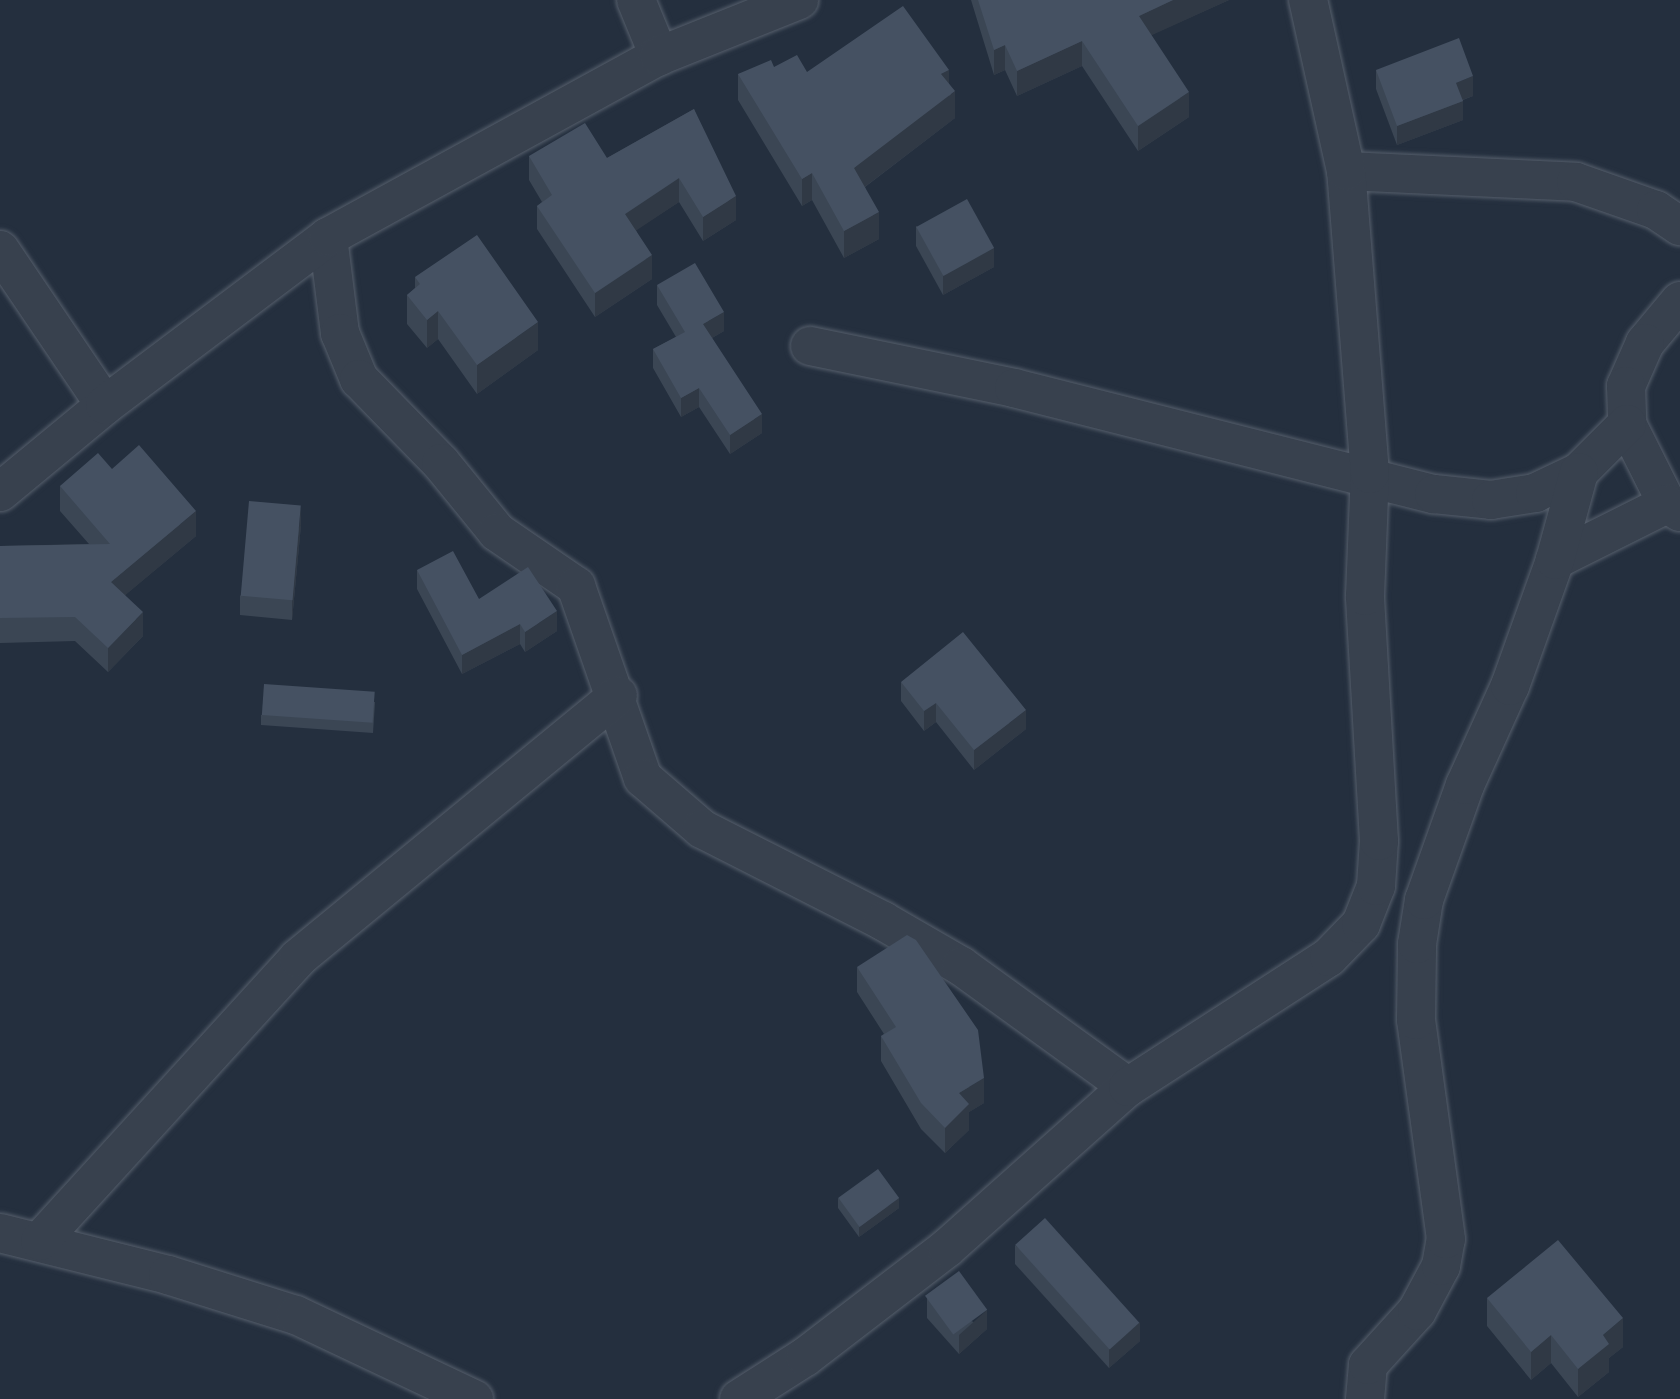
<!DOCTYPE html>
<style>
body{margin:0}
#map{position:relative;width:1680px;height:1399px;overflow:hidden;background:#242f3e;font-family:"Public Sans",sans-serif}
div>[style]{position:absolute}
.roads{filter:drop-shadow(0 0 2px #565f6c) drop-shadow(0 0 2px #565f6c)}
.street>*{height:38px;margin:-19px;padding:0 19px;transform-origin:19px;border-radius:19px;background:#38414e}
.wall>*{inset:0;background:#3b4654}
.shaded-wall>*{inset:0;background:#303945}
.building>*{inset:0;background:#455162;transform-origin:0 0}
span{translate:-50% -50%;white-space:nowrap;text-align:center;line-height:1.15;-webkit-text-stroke:7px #1d2633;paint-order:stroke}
</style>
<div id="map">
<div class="roads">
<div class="street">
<div style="left:636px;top:0;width:61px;rotate:67.7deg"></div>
<div style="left:1346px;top:171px;width:230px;rotate:2.7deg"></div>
<div style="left:1576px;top:182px;width:85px;rotate:19.3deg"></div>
<div style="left:1656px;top:210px;width:29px;rotate:34deg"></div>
<div style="left:328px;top:237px;width:97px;rotate:82.9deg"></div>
<div style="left:340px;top:333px;width:50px;rotate:67.6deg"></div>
<div style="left:359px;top:379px;width:117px;rotate:45.7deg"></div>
<div style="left:441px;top:463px;width:89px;rotate:50.9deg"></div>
<div style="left:497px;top:532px;width:96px;rotate:34.4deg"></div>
<div style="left:576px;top:586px;width:203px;rotate:70.8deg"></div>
<div style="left:643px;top:778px;width:78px;rotate:40.8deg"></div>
<div style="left:702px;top:829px;width:203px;rotate:26.9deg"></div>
<div style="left:883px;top:921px;width:90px;rotate:30deg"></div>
<div style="left:961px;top:966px;width:206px;rotate:35.9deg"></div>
<div style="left:0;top:250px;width:187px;rotate:55.9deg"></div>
<div style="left:1680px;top:301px;width:55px;rotate:129.8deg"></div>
<div style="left:1645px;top:343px;width:47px;rotate:113.8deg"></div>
<div style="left:1626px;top:386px;width:38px;rotate:88deg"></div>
<div style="left:1627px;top:424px;width:89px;rotate:63.4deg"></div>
<div style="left:1667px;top:504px;width:15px;rotate:32deg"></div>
<div style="left:810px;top:346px;width:208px;rotate:11.6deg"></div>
<div style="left:1014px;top:388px;width:433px;rotate:14.2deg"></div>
<div style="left:1434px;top:494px;width:57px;rotate:6deg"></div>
<div style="left:1491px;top:500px;width:45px;rotate:-9deg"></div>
<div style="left:1535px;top:493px;width:49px;rotate:-25.5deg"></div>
<div style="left:1579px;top:472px;width:68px;rotate:-45deg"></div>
<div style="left:0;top:492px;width:136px;rotate:-39.6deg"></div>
<div style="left:105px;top:405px;width:279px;rotate:-37deg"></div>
<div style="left:328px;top:237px;width:377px;rotate:-28.7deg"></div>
<div style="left:659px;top:56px;width:151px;rotate:-21.8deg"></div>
<div style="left:1555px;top:560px;width:125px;rotate:-26.6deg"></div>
<div style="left:0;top:1233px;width:173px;rotate:14deg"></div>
<div style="left:168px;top:1275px;width:134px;rotate:17.4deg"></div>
<div style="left:296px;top:1315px;width:197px;rotate:25.3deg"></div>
<div style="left:40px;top:1241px;width:383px;rotate:-47.6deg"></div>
<div style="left:298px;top:958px;width:414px;rotate:-39.4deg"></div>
<div style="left:739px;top:1399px;width:78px;rotate:-32.5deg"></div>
<div style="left:805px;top:1357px;width:179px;rotate:-37.5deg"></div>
<div style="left:947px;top:1248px;width:242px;rotate:-41.7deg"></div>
<div style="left:1128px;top:1087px;width:239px;rotate:-32.9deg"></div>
<div style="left:1329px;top:957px;width:46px;rotate:-45.9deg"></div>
<div style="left:1361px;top:924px;width:41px;rotate:-68.5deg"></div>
<div style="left:1376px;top:886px;width:45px;rotate:-86.2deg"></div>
<div style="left:1379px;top:841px;width:245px;rotate:-93.3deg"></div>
<div style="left:1365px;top:596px;width:122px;rotate:-87.7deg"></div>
<div style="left:1370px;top:474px;width:304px;rotate:-94.5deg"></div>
<div style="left:1346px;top:171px;width:175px;rotate:-102.5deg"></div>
<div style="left:1365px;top:1399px;width:34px;rotate:-85deg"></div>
<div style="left:1368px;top:1365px;width:73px;rotate:-47.8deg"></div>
<div style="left:1417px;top:1311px;width:51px;rotate:-61.9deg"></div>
<div style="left:1441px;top:1266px;width:27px;rotate:-80deg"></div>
<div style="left:1446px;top:1239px;width:221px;rotate:-97.8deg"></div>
<div style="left:1416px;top:1020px;width:76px;rotate:-89.2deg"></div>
<div style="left:1417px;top:944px;width:45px;rotate:-81deg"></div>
<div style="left:1424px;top:900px;width:122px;rotate:-70.4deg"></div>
<div style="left:1465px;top:785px;width:109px;rotate:-65.6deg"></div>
<div style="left:1510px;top:686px;width:134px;rotate:-70.3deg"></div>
<div style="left:1555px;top:560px;width:91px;rotate:-74.7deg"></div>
</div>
</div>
<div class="wall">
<div style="clip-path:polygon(971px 0,1229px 0,1151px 35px,1189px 117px,1138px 151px,1082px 66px,1017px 96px,1005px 70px,994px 75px)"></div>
<div style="clip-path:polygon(774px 67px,807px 72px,949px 83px,955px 118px,865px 187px,879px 239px,844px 258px,812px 200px,802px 206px,738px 100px,738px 74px)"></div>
<div style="clip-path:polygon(1376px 70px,1473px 96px,1463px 100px,1463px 120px,1397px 145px,1376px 89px)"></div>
<div style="clip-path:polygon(694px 109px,736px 220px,703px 241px,679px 202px,636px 230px,652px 279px,595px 317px,537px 229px,537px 206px,542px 202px,529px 180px,529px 156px,607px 158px)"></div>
<div style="clip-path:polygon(916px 226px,994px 267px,943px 295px,916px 246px)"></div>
<div style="clip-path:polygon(415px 277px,538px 350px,477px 394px,438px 339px,427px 348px,407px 324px,407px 295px,415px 288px)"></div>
<div style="clip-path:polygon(657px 285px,724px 331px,712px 338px,762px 433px,730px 454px,699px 407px,681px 417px,653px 368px,653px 349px,676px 337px,657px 305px)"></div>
<div style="clip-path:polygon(112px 469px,196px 536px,125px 595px,143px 636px,108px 672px,75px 641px,0 643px,0 546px,89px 544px,60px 511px,60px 486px)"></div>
<div style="clip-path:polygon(301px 525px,292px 620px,240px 615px,240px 596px)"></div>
<div style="clip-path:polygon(417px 570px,479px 599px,557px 631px,525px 652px,520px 644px,462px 674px,417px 589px)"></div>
<div style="clip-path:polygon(901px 682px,1026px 729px,974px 770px,936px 722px,924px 731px,901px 701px)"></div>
<div style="clip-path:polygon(375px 702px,373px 733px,261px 725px,261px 715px)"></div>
<div style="clip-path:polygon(857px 967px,984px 1103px,969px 1112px,969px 1130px,945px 1153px,921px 1129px,881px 1061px,881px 1036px,884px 1034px,857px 992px)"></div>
<div style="clip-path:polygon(838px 1198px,899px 1208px,859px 1237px,838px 1208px)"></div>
<div style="clip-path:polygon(1015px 1245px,1140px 1341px,1109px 1368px,1015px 1264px)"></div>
<div style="clip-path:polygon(927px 1298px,987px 1329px,959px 1354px,927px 1318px)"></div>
<div style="clip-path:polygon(1487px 1298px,1623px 1347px,1609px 1358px,1609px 1372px,1578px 1397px,1551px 1363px,1531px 1380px,1487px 1326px)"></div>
</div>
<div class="shaded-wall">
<div style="clip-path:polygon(1173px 0,1229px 0,1139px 41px,1139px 16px)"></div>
<div style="clip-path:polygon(1082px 41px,1082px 66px,1017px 96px,1017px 71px)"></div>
<div style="clip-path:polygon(1005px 45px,1005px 70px,994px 75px,994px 50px)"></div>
<div style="clip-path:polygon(949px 70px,949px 96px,955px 91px,955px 118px,854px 195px,854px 168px,941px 74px)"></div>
<div style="clip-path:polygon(1473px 76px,1473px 96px,1456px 102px,1456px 83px)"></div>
<div style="clip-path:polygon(1189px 92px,1189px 117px,1138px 151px,1138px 126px)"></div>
<div style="clip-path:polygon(1463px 101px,1463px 120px,1397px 145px,1397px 126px)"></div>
<div style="clip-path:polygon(812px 173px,812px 200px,802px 206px,802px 179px)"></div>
<div style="clip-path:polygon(679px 178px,679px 202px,625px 238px,625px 214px)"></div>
<div style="clip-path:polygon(736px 196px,736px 220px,703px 241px,703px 217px)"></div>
<div style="clip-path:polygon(879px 212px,879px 239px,844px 258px,844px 231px)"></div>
<div style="clip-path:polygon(994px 248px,994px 267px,943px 295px,943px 275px)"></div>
<div style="clip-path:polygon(652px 255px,652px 279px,595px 317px,595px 293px)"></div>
<div style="clip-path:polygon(438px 311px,438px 339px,427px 348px,427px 320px)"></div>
<div style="clip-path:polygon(724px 312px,724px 331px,703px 343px,703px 324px)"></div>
<div style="clip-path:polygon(538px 322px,538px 350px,477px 394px,477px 365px)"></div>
<div style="clip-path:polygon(699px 388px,699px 407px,681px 417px,681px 398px)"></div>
<div style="clip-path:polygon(762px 414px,762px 433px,730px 454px,730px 435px)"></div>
<div style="clip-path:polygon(301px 506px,301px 525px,292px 620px,292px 601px)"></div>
<div style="clip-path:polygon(196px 511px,196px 536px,111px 607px,111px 582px)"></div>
<div style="clip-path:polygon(557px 611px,557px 631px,525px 652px,525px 632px)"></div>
<div style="clip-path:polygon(143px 612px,143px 636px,108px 672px,108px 648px)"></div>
<div style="clip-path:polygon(520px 624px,520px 644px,462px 674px,462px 655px)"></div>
<div style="clip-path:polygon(936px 703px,936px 722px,924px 731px,924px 711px)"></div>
<div style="clip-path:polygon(1026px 710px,1026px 729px,974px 770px,974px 750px)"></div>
<div style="clip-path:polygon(984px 1078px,984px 1103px,969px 1112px,969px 1130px,945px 1153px,945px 1128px,959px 1093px)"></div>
<div style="clip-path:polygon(899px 1198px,899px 1208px,859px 1237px,859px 1227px)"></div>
<div style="clip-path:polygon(987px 1310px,987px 1329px,959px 1354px,959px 1335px)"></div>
<div style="clip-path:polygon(1623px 1318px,1623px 1347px,1609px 1358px,1609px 1372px,1578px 1397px,1578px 1369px,1603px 1335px)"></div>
<div style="clip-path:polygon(1140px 1322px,1140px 1341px,1109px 1368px,1109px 1349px)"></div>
<div style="clip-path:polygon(1551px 1335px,1551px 1363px,1531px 1380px,1531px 1352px)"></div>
</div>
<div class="building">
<div style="clip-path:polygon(978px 0,1173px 0,1139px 16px,1189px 92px,1138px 126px,1082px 41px,1017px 71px,1005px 45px,994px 50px)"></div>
<div style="clip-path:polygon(903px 6px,949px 70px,941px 74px,955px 91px,854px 168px,879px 212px,844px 231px,812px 173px,802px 179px,738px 74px,771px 60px,774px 67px,797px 55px,807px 72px)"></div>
<div style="clip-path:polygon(1459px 38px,1473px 76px,1456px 83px,1463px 101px,1397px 126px,1376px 70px)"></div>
<div style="clip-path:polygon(694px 109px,736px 196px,703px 217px,679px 178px,625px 214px,652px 255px,595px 293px,537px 206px,552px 195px,529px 156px,585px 123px,607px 158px)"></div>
<div style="left:967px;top:199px;width:56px;height:58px;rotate:61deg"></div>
<div style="clip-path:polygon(477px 235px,538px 322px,477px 365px,438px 311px,427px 320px,407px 295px,420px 284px,415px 277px)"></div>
<div style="clip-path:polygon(695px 263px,724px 312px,703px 324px,762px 414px,730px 435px,699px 388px,681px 398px,653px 349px,685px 332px,657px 285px)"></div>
<div style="clip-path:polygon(139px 445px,196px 511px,111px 582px,143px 612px,108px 648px,75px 617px,0 618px,0 546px,110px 544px,60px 486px,98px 453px,112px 469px)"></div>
<div style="left:249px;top:501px;width:52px;height:95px;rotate:5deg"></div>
<div style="clip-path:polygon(453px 551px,479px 599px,528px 567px,557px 611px,525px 632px,520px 624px,462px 655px,417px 570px)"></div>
<div style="clip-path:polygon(963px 632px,1026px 710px,974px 750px,936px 703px,924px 711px,901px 682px)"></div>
<div style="left:264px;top:684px;width:111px;height:31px;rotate:4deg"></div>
<div style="clip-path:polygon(907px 935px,916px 940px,978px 1030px,984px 1078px,959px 1093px,969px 1104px,945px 1128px,921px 1103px,881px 1036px,896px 1027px,857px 967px)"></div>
<div style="left:878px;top:1169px;width:36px;height:49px;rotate:54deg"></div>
<div style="left:1045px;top:1218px;width:141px;height:40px;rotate:48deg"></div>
<div style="clip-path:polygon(1558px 1240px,1623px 1318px,1603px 1335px,1609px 1344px,1578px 1369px,1551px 1335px,1531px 1352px,1487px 1298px)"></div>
<div style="left:959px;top:1271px;width:48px;height:42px;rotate:54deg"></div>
</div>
</div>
